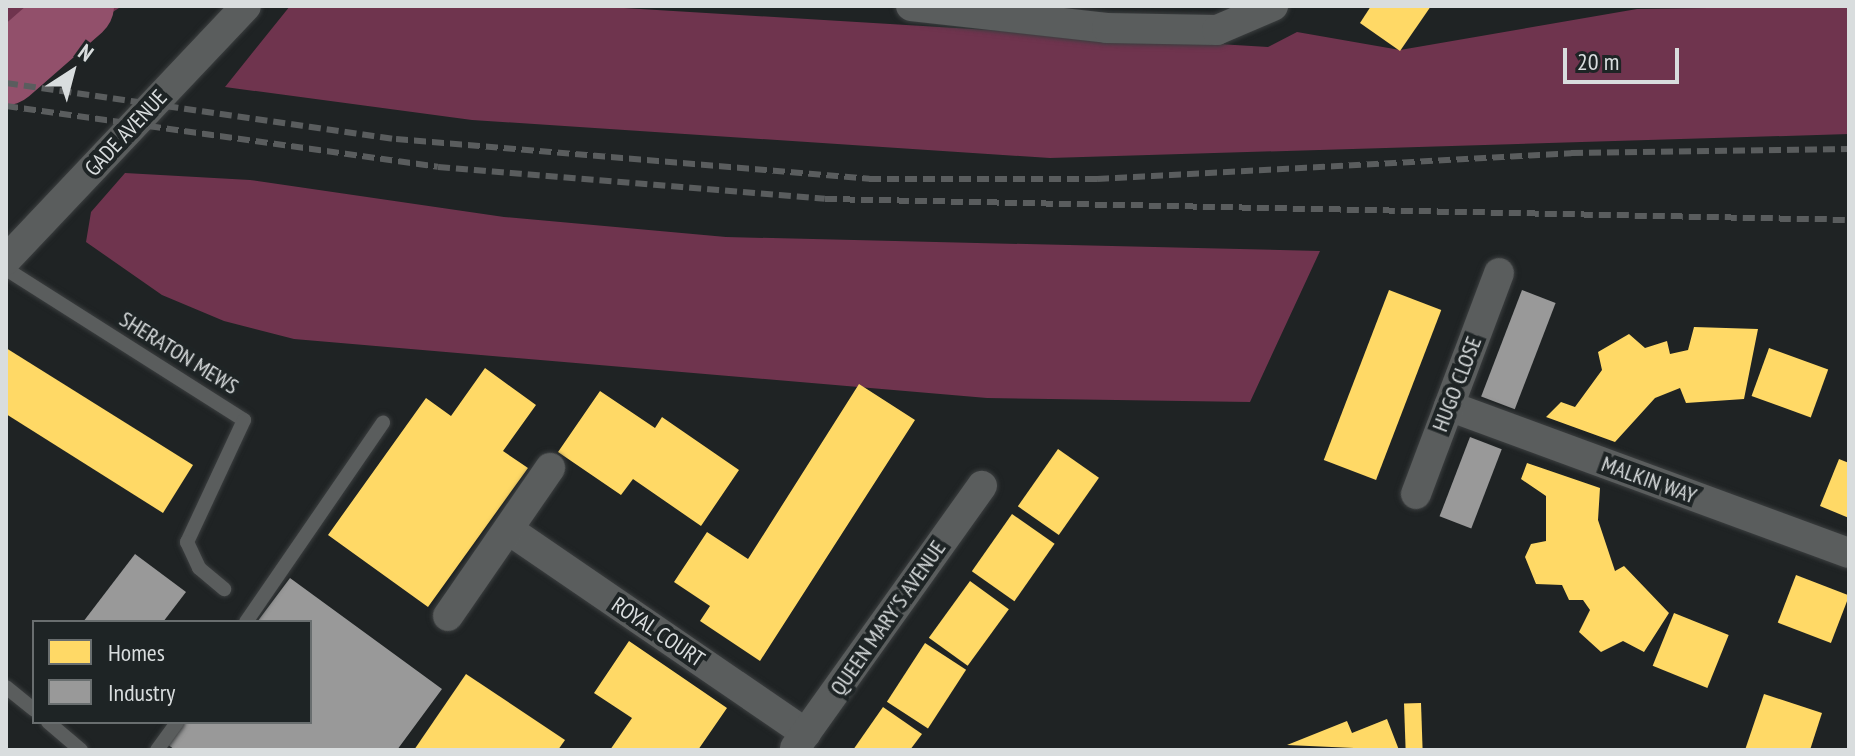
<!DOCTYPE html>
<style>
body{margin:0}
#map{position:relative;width:1855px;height:756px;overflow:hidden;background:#1f2324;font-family:"PT Sans Narrow",sans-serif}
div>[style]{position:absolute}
.forest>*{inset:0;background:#6f344e}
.homes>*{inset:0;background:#ffd966;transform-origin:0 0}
.industry>*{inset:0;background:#999;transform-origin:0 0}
.river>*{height:70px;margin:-35px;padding:0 35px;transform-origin:35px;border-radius:35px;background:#92506b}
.roads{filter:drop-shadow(0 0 2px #3b3e3f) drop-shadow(0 0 2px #3b3e3f)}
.lane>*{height:14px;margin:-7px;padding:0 7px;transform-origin:7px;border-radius:7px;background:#5a5d5d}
.street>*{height:30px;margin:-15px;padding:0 15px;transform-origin:15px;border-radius:15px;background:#5a5d5d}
.rail>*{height:6px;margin-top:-3px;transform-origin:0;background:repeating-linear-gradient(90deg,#5a5d5e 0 12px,transparent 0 18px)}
span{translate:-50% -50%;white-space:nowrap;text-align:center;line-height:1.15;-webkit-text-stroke:8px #1e2425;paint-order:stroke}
.street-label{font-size:22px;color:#d9ddde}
.frame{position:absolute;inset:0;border:8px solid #d9ddde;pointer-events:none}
.legend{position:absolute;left:32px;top:620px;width:280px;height:104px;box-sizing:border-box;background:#1e2425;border:2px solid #696e6f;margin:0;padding:10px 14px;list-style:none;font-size:24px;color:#d9ddde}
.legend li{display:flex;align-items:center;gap:16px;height:40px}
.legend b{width:40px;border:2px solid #696e6f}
.north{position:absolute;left:32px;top:32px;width:80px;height:80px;-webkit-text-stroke:6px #1e2425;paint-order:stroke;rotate:36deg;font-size:22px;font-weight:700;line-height:32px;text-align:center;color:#d9ddde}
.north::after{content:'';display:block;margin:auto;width:28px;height:36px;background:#d9ddde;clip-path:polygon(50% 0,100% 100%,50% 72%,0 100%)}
.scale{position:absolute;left:1563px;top:48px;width:116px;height:36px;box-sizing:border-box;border:4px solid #d9ddde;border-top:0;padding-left:10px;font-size:24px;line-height:28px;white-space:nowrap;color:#d9ddde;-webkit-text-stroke:6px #1e2425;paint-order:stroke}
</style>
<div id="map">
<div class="forest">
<div style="clip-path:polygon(6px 6px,122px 6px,93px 25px,56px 17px,6px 62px)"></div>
<div style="clip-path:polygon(290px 6px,591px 6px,1268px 47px,1297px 32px,1400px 50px,1637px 9px,1849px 6px,1849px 134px,1050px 158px,472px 120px,225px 87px)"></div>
<div style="clip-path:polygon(125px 173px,250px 180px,504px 217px,726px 237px,1320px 251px,1250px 402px,987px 398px,294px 339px,224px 321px,162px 295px,86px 242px,91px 212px)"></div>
</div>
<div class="homes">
<div style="clip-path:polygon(1371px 6px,1431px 6px,1400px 51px,1360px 23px)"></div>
<div style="left:1389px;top:290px;width:56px;height:182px;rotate:21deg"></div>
<div style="clip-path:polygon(1694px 327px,1758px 329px,1744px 399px,1686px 403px,1680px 388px,1655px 398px,1615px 442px,1546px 417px,1561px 402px,1575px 407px,1602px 370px,1598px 352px,1629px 334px,1645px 348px,1667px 341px,1670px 354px,1688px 350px)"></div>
<div style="clip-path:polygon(6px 348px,193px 465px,163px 513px,6px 414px)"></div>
<div style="left:1769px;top:348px;width:63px;height:51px;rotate:20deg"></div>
<div style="clip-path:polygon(485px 368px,536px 405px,503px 451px,528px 468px,428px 607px,328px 535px,426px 398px,451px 416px)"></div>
<div style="clip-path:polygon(859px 384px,915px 420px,760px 661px,700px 621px,710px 606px,674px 582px,707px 532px,748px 559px)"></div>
<div style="clip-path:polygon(600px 391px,655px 428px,662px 417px,739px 470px,701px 526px,633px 479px,621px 495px,558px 452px)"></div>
<div style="left:1058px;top:449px;width:50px;height:70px;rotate:35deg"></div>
<div style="clip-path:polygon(1839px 459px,1849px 463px,1849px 518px,1820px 506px)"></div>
<div style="clip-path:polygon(1527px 463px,1600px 488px,1598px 520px,1615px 571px,1624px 566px,1669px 613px,1644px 652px,1623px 641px,1601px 652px,1579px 632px,1590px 610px,1583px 600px,1569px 600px,1562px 585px,1536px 584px,1525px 557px,1531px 544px,1546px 541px,1546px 496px,1521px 479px)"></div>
<div style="left:1012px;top:514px;width:52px;height:70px;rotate:35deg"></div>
<div style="left:1796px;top:575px;width:57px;height:51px;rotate:21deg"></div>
<div style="left:970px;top:581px;width:48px;height:70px;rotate:36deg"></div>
<div style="left:1674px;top:613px;width:59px;height:57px;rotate:22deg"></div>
<div style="clip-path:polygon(629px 641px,727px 708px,698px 750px,610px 750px,632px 718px,594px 693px)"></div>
<div style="left:925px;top:643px;width:49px;height:70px;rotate:33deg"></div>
<div style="clip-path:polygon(466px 674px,565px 740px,558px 750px,414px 750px)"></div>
<div style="clip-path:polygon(1764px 694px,1822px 713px,1810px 750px,1745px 750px)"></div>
<div style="left:1421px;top:703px;width:47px;height:17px;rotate:88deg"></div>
<div style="clip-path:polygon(883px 707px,922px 734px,910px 750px,853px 750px)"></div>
<div style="clip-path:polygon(1387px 719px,1399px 750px,1287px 745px,1347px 721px,1352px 733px)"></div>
</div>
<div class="industry">
<div style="left:1522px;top:290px;width:36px;height:114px;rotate:21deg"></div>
<div style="left:1470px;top:437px;width:34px;height:85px;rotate:21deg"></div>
<div style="clip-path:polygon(135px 554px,186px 592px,163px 622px,83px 622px)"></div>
<div style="clip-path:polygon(290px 578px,442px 689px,397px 750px,175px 750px,167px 744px,183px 722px,310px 722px,310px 622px,257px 622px)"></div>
</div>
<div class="river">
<div style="left:6px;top:70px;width:97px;rotate:-41.2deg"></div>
</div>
<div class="roads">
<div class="lane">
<div style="left:6px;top:269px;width:282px;rotate:32.4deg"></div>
<div style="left:244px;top:420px;width:135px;rotate:115deg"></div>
<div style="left:187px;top:542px;width:29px;rotate:65deg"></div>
<div style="left:199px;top:568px;width:33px;rotate:40deg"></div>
<div style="left:246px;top:622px;width:242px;rotate:-55.5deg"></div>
<div style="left:6px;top:687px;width:36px;rotate:39deg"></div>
<div style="left:48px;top:722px;width:43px;rotate:40.3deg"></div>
<div style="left:157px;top:750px;width:34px;rotate:-54deg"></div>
</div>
<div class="street">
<div style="left:911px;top:6px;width:197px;rotate:6.4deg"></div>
<div style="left:1107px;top:28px;width:110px;rotate:1deg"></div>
<div style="left:1217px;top:30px;width:61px;rotate:-23.2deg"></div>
<div style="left:6px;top:260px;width:349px;rotate:-46.6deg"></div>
<div style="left:1449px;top:406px;width:426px;rotate:20.2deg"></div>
<div style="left:1416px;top:494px;width:236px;rotate:-69.4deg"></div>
<div style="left:509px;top:530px;width:360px;rotate:34.4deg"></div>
<div style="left:448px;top:616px;width:180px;rotate:-55.4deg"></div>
<div style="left:795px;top:748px;width:322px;rotate:-54.5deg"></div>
</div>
</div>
<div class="rail">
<div style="left:6px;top:83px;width:394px;rotate:8.2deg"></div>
<div style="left:396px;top:139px;width:475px;rotate:4.8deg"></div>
<div style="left:869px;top:179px;width:228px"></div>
<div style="left:1097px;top:179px;width:475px;rotate:-3.1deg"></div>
<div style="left:1571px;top:153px;width:278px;rotate:-0.8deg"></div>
<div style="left:6px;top:106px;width:436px;rotate:8deg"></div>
<div style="left:438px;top:167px;width:388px;rotate:4.7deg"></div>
<div style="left:825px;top:199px;width:1024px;rotate:1.17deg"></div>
</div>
<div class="street-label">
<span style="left:126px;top:133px;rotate:-47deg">GADE AVENUE</span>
<span style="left:179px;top:353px;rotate:32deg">SHERATON MEWS</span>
<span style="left:1457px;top:384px;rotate:-69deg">HUGO CLOSE</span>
<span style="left:1649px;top:480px;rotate:20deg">MALKIN WAY</span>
<span style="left:888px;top:618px;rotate:-55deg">QUEEN MARY'S AVENUE</span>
<span style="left:658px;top:632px;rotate:34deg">ROYAL COURT</span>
</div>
<div class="frame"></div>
<ul class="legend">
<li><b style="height:22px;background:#ffd966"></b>Homes</li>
<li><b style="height:22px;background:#999"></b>Industry</li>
</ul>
<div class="north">N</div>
<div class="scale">20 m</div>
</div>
